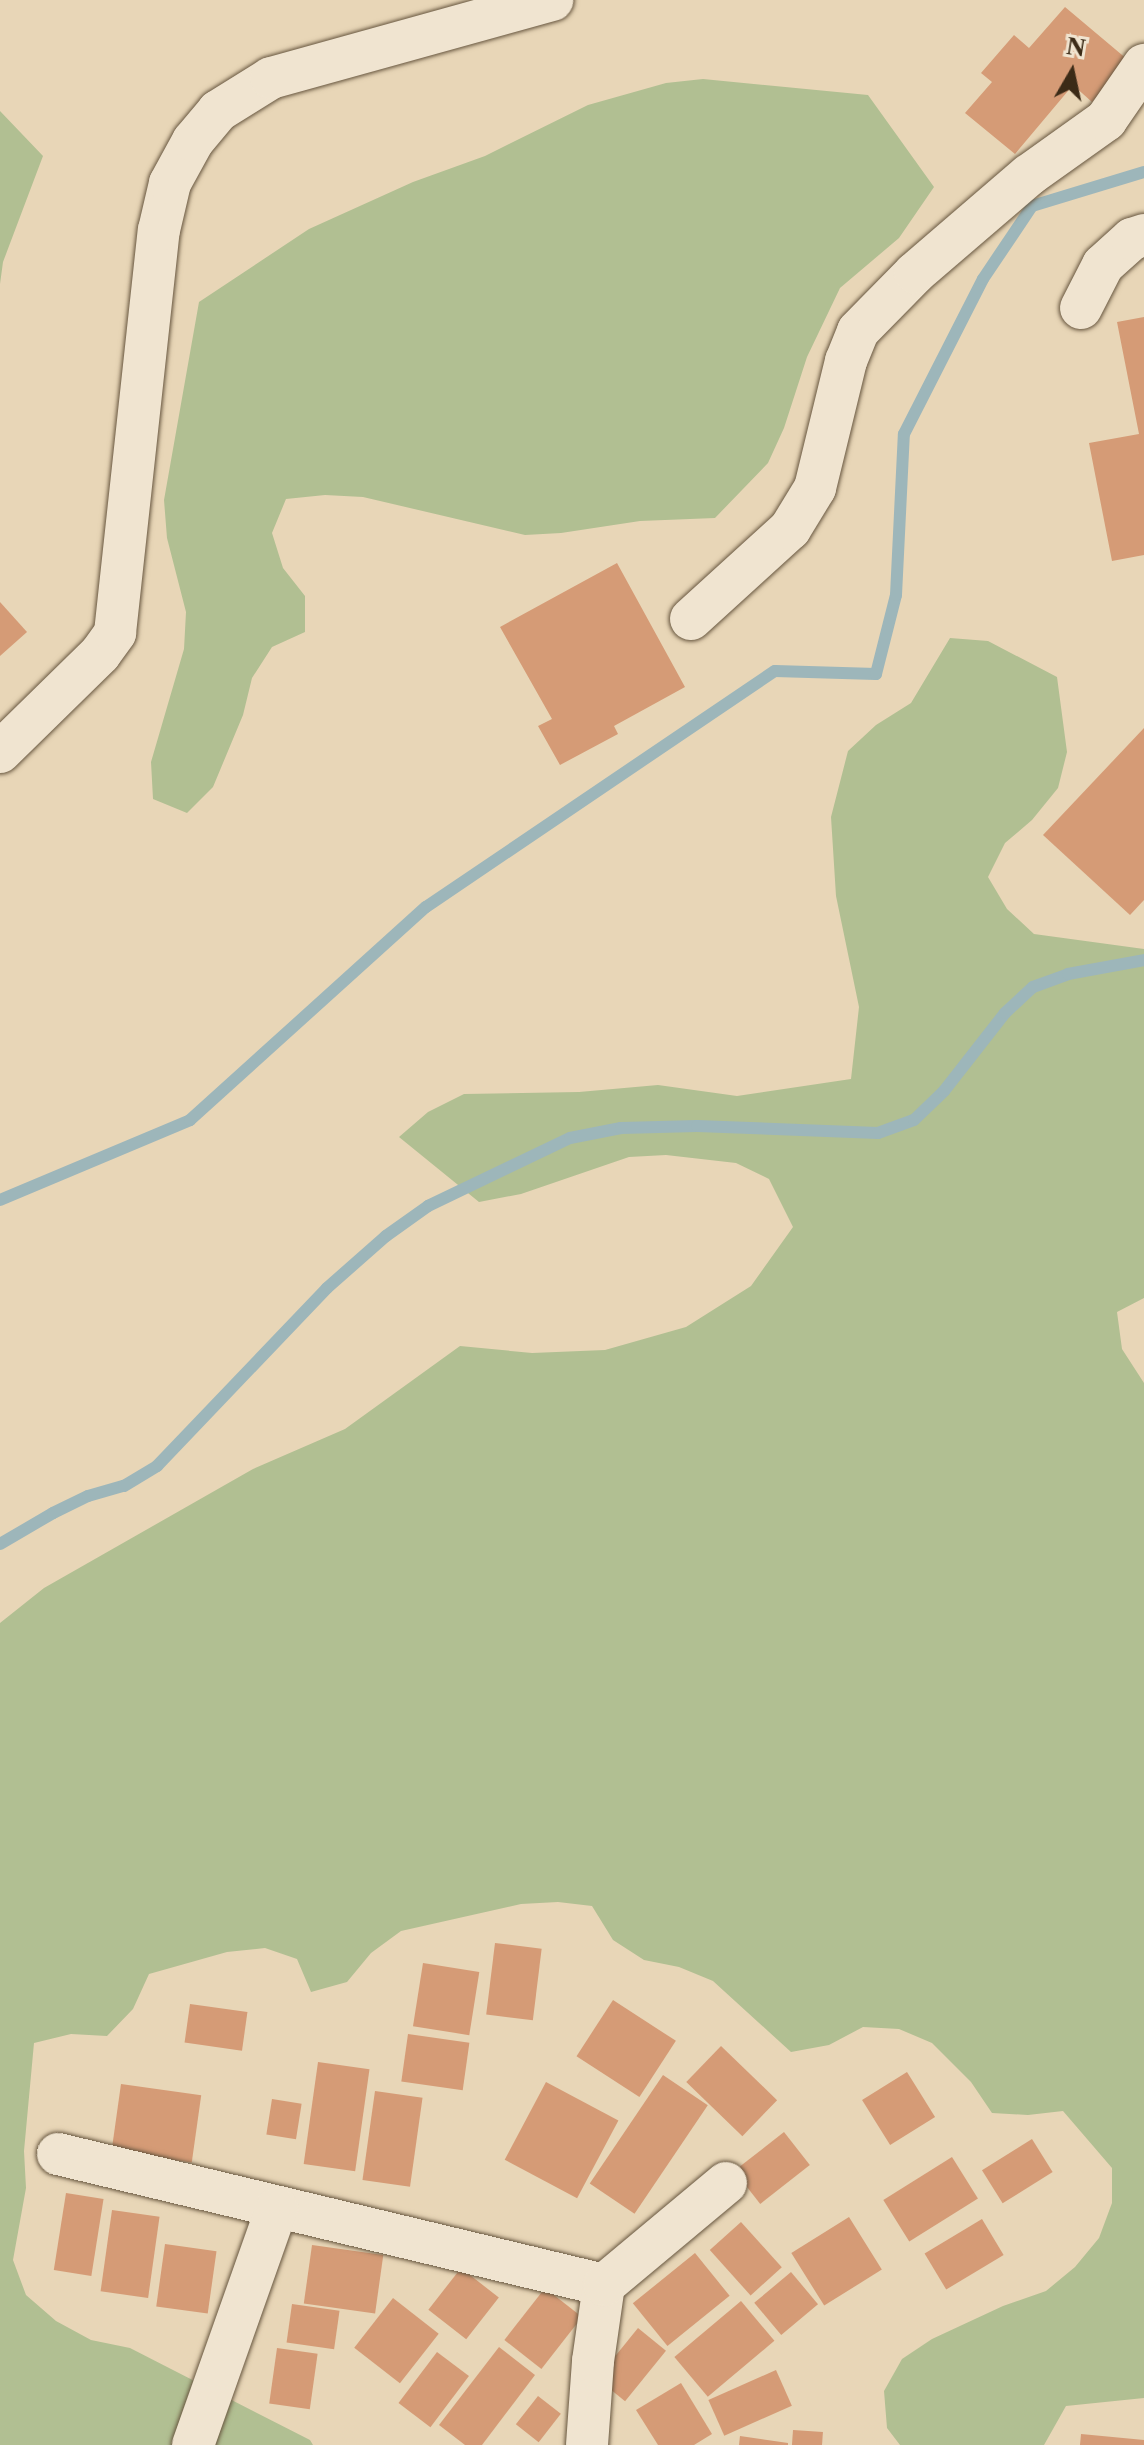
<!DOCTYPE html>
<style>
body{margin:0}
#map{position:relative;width:1144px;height:2445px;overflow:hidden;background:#e8d6b7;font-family:"Libre Caslon Text",serif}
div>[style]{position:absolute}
.green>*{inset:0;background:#b1bf92}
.stream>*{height:12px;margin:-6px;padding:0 6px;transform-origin:6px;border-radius:6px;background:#9db6ba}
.building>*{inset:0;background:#d59b76;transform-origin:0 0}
.roads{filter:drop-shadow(0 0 2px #67563f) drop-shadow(0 0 2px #67563f)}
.minor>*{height:42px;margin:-21px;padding:0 21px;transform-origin:21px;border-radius:21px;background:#f0e4d0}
span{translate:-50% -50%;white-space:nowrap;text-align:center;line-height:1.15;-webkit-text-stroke:8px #f0e4d0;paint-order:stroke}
.north{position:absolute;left:1032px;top:32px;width:80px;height:80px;-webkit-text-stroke:6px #f0e4d0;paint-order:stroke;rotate:9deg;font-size:22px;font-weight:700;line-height:32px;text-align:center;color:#3c2b17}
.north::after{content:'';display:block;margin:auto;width:28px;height:36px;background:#3c2b17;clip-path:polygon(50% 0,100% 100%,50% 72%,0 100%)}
</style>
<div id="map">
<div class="green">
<div style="clip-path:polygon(703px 79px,868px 95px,934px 187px,899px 238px,840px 288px,807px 357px,784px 428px,768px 463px,715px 518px,640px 521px,561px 533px,525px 535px,363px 497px,325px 495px,286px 499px,272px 533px,283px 568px,305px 596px,305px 632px,272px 647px,252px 678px,243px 715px,213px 787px,187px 813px,153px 799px,151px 762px,184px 649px,186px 612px,167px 538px,164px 500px,199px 302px,309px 229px,413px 182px,485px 156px,588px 105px,666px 83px)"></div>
<div style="clip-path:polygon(0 111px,43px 156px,3px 262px,0 284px)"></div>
<div style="clip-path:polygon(950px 638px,988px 641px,1057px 677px,1067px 752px,1058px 788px,1032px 820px,1005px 843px,988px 877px,1007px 909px,1034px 934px,1144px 949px,1144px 1298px,1117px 1312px,1122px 1349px,1144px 1383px,1144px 2398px,1066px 2406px,1044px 2445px,900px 2445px,887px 2428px,884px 2391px,902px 2359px,932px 2339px,1003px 2306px,1046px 2291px,1075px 2267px,1099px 2238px,1112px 2203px,1112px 2168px,1063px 2111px,1028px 2115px,992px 2113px,971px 2082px,932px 2043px,899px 2029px,863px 2027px,829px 2045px,791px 2052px,713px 1981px,679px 1967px,644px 1960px,613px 1940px,592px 1906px,558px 1902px,521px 1904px,401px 1931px,371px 1953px,347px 1982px,311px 1992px,297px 1959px,265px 1948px,227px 1952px,149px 1974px,133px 2009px,107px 2036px,71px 2034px,34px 2043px,24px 2151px,26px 2188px,13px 2260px,26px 2295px,56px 2321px,91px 2340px,130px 2348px,310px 2440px,313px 2445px,0 2445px,0 1623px,44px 1588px,253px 1469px,345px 1429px,460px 1346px,532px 1353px,605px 1350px,686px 1327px,751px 1286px,793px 1227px,769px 1179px,736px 1163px,666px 1155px,629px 1157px,521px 1194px,479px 1202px,399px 1137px,428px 1112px,464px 1094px,579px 1092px,658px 1085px,737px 1096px,851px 1079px,859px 1007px,836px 896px,831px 817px,848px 751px,876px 725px,911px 703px)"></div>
</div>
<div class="stream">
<div style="left:0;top:1200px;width:206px;rotate:-22.8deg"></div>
<div style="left:190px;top:1120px;width:318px;rotate:-42.1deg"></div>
<div style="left:426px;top:907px;width:421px;rotate:-34.1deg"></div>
<div style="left:775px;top:671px;width:101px;rotate:1.7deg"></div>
<div style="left:876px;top:674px;width:81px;rotate:-75.8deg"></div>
<div style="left:896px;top:595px;width:161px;rotate:-87.2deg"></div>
<div style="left:904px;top:434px;width:174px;rotate:-63deg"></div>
<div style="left:983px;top:279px;width:88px;rotate:-56.1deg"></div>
<div style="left:1032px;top:206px;width:117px;rotate:-16.9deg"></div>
<div style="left:0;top:1544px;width:61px;rotate:-30.3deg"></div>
<div style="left:53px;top:1513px;width:39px;rotate:-26deg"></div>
<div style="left:88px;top:1496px;width:37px;rotate:-16deg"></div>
<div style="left:124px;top:1486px;width:39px;rotate:-31deg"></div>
<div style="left:157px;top:1466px;width:246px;rotate:-46.3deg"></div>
<div style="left:327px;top:1288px;width:79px;rotate:-41.4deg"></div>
<div style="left:386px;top:1236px;width:52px;rotate:-35.5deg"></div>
<div style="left:428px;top:1206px;width:157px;rotate:-25.6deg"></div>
<div style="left:570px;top:1138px;width:52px;rotate:-11.1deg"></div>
<div style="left:621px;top:1128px;width:76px;rotate:-1.5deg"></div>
<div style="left:697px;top:1126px;width:181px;rotate:2.2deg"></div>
<div style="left:878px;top:1133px;width:38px;rotate:-20deg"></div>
<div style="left:914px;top:1120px;width:42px;rotate:-44deg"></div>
<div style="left:944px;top:1091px;width:99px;rotate:-52deg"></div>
<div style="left:1005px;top:1013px;width:38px;rotate:-43deg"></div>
<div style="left:1033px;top:987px;width:37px;rotate:-20deg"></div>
<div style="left:1068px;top:974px;width:77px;rotate:-10.4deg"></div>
</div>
<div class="building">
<div style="clip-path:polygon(1065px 7px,1128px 60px,1092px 102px,1073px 85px,1015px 154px,965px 113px,992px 82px,981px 73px,1014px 35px,1029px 48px)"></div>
<div style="clip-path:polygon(1144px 317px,1144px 555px,1112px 561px,1089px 443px,1139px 434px,1117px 322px)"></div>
<div style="clip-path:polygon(617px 563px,685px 687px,614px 726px,618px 734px,560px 765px,538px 726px,552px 719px,500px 627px)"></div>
<div style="clip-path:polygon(0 602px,27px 632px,0 656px)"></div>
<div style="clip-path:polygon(1144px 728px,1144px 900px,1130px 915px,1043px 835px)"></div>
<div style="left:495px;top:1943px;width:47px;height:72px;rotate:7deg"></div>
<div style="left:423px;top:1963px;width:57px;height:64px;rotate:9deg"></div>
<div style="left:613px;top:2000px;width:75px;height:67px;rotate:33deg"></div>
<div style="left:190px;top:2004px;width:58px;height:39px;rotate:8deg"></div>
<div style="left:408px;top:2034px;width:62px;height:48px;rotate:8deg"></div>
<div style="left:721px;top:2046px;width:78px;height:50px;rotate:44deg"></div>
<div style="left:318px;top:2062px;width:52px;height:103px;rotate:8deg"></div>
<div style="left:907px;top:2072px;width:53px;height:53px;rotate:58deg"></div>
<div style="left:663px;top:2075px;width:54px;height:131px;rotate:34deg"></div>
<div style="left:546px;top:2082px;width:82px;height:88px;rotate:28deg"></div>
<div style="left:121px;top:2084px;width:81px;height:68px;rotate:8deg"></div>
<div style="left:375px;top:2091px;width:48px;height:90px;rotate:8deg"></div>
<div style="left:272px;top:2099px;width:30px;height:36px;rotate:9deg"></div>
<div style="left:784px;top:2132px;width:42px;height:63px;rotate:52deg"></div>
<div style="left:1032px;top:2139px;width:39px;height:59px;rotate:58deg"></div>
<div style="left:952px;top:2157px;width:49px;height:81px;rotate:58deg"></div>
<div style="left:66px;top:2193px;width:38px;height:78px;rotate:9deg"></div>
<div style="left:112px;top:2210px;width:48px;height:82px;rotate:8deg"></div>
<div style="left:849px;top:2217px;width:62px;height:68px;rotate:58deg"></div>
<div style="left:982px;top:2219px;width:42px;height:67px;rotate:59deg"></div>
<div style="left:741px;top:2222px;width:61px;height:42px;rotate:48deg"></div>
<div style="left:165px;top:2244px;width:52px;height:63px;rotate:8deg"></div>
<div style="left:312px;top:2245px;width:72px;height:59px;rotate:8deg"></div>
<div style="left:695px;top:2253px;width:55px;height:80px;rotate:51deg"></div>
<div style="left:461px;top:2268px;width:48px;height:53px;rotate:38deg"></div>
<div style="left:791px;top:2272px;width:42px;height:48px;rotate:50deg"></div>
<div style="left:545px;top:2288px;width:47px;height:66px;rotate:38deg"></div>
<div style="left:393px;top:2298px;width:58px;height:63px;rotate:38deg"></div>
<div style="left:741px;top:2301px;width:52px;height:87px;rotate:50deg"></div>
<div style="left:292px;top:2304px;width:48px;height:39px;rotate:8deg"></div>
<div style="left:638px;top:2328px;width:36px;height:65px;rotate:39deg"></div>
<div style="clip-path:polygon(499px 2347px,535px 2375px,482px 2445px,465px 2445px,439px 2425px)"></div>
<div style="left:277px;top:2348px;width:41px;height:56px;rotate:8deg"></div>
<div style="left:437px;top:2352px;width:40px;height:64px;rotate:37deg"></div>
<div style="left:776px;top:2370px;width:39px;height:74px;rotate:66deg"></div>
<div style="clip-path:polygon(681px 2383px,712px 2434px,694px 2445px,658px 2445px,636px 2410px)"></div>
<div style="left:538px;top:2396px;width:29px;height:36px;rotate:38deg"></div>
<div style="left:793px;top:2430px;width:30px;height:15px;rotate:4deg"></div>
<div style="clip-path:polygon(1081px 2434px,1144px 2440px,1144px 2445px,1080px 2445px)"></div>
<div style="clip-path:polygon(740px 2436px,788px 2443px,788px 2445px,739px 2445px)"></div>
</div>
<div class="roads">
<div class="minor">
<div style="left:1081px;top:308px;width:48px;rotate:-62.9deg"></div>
<div style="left:1103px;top:265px;width:39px;rotate:-42deg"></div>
<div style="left:1132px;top:239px;width:13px;rotate:-18deg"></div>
<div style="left:691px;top:619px;width:134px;rotate:-42.3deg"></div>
<div style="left:790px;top:529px;width:48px;rotate:-58.6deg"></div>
<div style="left:815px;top:488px;width:131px;rotate:-76.3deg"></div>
<div style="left:846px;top:361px;width:32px;rotate:-68deg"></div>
<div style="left:858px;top:331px;width:81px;rotate:-45.5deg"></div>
<div style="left:915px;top:273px;width:150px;rotate:-40.7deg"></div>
<div style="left:1029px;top:175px;width:95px;rotate:-35.5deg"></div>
<div style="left:1106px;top:120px;width:67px;rotate:-55.4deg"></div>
<div style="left:0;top:752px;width:140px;rotate:-44.4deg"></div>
<div style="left:100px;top:654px;width:26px;rotate:-54deg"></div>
<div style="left:115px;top:633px;width:405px;rotate:-83.8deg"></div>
<div style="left:159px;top:230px;width:48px;rotate:-76.8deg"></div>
<div style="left:170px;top:183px;width:48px;rotate:-61.3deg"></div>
<div style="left:193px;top:141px;width:39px;rotate:-50deg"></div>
<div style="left:218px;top:111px;width:62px;rotate:-31.9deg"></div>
<div style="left:271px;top:78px;width:292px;rotate:-15.5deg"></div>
<div style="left:58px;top:2154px;width:561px;rotate:13.49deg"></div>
<div style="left:193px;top:2445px;width:251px;rotate:-70.5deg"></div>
<div style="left:587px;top:2445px;width:84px;rotate:-85.9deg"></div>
<div style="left:593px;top:2361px;width:77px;rotate:-81.8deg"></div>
<div style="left:604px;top:2285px;width:159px;rotate:-39.9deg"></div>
</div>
</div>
<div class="north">N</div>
</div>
